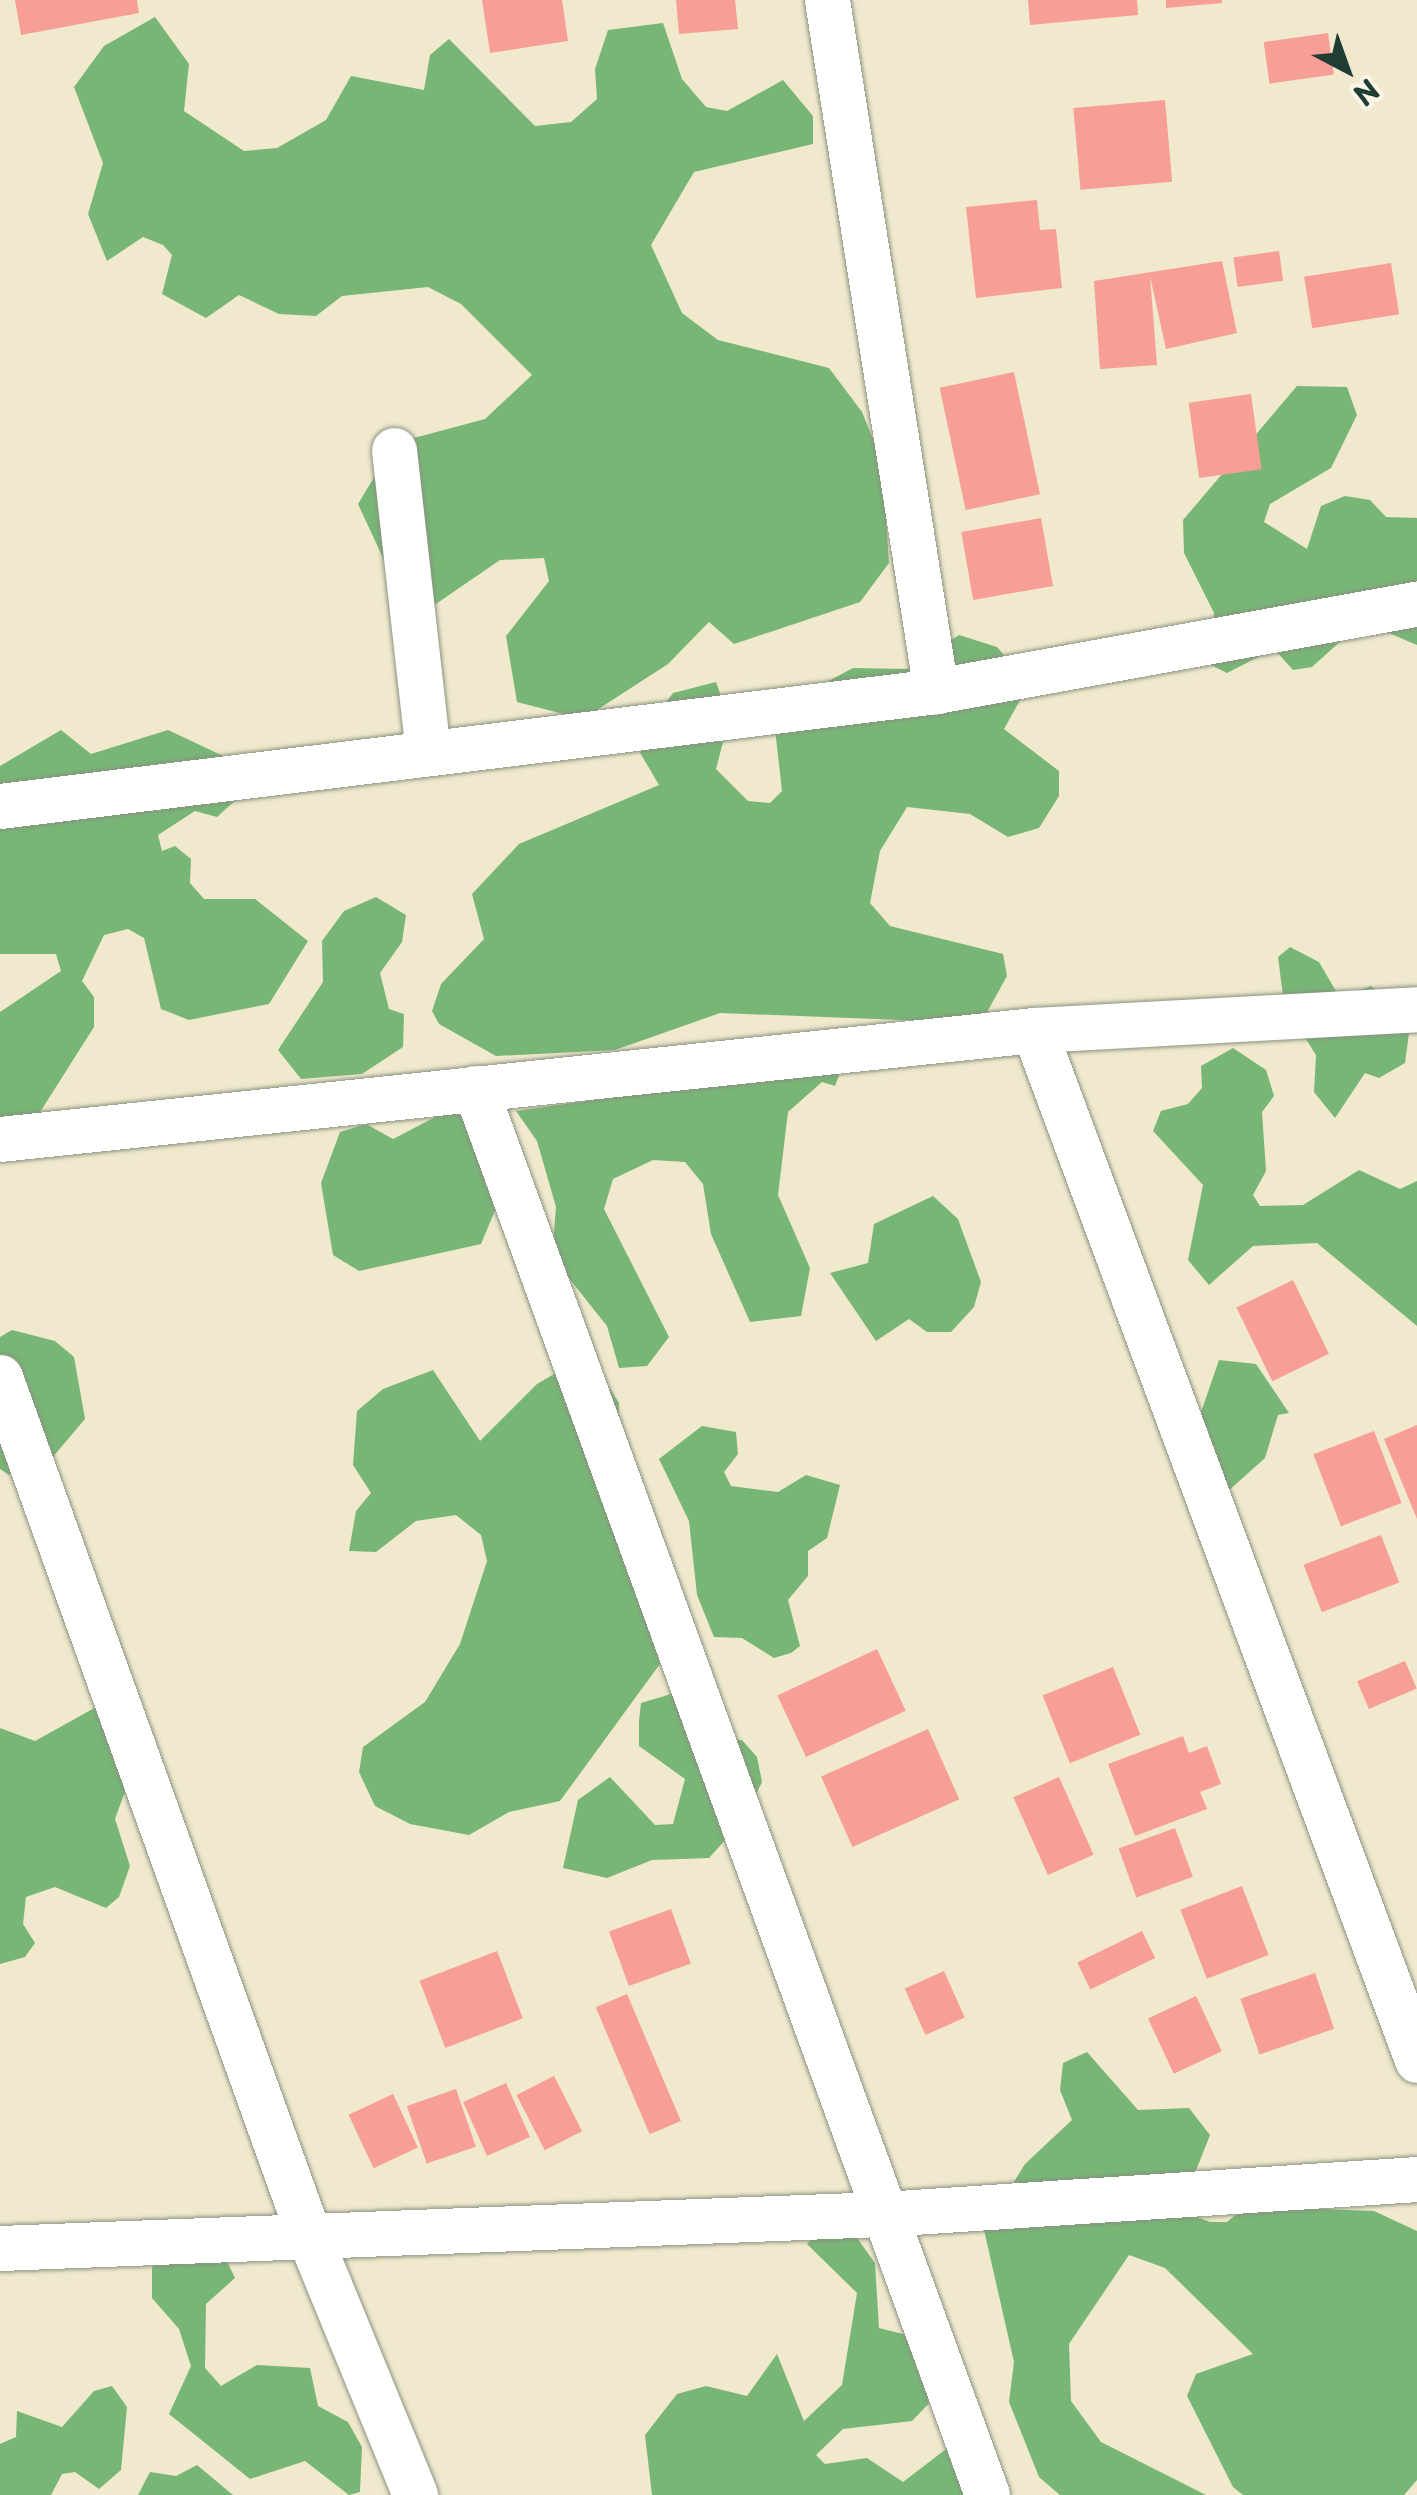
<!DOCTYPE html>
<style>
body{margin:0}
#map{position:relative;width:1417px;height:2495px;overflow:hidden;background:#f1e9cd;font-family:"Playpen Sans",sans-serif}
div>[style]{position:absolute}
.forest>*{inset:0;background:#78b676}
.building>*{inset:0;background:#f79e97;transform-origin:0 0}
.roads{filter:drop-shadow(0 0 2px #889380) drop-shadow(0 0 2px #889380)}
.minor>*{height:45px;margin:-22.5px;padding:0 22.5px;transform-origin:22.5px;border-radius:22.5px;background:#fff}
span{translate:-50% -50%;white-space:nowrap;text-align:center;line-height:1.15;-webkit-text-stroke:9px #fcf5e5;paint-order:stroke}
.north{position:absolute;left:1297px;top:20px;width:100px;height:100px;-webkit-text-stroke:8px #fcf5e5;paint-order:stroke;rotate:139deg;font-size:28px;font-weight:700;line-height:40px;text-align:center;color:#1f3d34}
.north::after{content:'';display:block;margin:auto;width:35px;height:45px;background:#1f3d34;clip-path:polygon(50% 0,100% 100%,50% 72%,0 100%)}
</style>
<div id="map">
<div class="forest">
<div style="clip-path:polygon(155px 17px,189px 64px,184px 111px,244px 151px,277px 148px,326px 120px,351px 76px,424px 90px,430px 55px,449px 39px,535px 126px,571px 122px,597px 99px,595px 69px,608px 30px,663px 23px,682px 79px,706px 107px,727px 111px,783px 80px,813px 116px,813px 144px,694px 172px,651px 245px,682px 313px,718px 340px,829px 368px,862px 412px,882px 461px,889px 563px,860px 602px,734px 644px,709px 622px,668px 664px,583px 719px,517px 702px,506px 636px,549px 581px,544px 558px,500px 560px,433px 606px,390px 573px,358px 504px,382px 464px,414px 438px,485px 419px,532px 375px,461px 304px,428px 287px,342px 296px,316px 316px,279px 314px,239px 295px,206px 318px,162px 294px,172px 255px,163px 245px,143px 237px,107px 261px,88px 214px,103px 163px,74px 87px,104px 46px)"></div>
<div style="clip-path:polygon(1297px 386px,1347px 387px,1357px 415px,1331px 468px,1270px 504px,1264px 522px,1307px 549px,1321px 506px,1345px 496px,1370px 500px,1386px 517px,1417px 518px,1417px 645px,1377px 628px,1344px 638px,1312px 667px,1293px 670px,1274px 649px,1227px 673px,1211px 665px,1214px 613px,1184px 553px,1183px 520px)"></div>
<div style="clip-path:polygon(959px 635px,997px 647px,1029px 684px,1004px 729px,1059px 771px,1059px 796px,1039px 828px,1008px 837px,970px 814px,907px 807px,880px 851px,870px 903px,890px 926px,1003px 954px,1007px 976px,981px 1023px,720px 1013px,615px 1050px,496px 1056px,439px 1024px,432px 1011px,441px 984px,484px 939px,472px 894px,519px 844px,659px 785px,635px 744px,673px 693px,716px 682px,729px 719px,716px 769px,748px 801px,770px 803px,782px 791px,775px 729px,806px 693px,853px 668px,908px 669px)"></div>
<div style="clip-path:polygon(61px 730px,91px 754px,168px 730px,249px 768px,238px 798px,217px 817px,195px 811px,158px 835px,162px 851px,175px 846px,191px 859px,190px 883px,204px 899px,255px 899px,308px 941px,269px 1004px,189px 1020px,161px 1009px,144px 938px,128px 929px,104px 935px,82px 981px,94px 997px,94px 1027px,35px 1120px,0 1127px,0 1012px,61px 971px,56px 954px,0 954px,0 766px)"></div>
<div style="clip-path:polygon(376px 897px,406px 915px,402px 942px,380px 973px,389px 1009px,404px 1014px,403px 1047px,362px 1074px,301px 1079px,278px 1050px,323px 982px,322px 941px,344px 911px)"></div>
<div style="clip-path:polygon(1290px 947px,1319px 962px,1340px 998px,1371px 986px,1411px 1018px,1405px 1063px,1379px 1078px,1365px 1073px,1335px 1118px,1314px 1092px,1316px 1055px,1284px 1004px,1278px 957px)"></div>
<div style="clip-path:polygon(1233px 1048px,1266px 1070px,1274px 1096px,1262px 1112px,1266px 1171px,1253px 1195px,1260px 1206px,1303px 1205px,1359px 1170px,1400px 1189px,1417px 1181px,1417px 1326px,1317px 1243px,1253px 1246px,1209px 1285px,1188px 1260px,1203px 1185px,1153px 1131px,1161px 1111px,1188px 1104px,1202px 1088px,1201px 1066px)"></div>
<div style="clip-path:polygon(843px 1065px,835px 1086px,822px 1082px,788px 1112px,778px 1195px,810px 1268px,801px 1316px,750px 1322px,711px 1234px,703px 1184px,685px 1162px,653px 1160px,613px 1179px,604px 1209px,669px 1337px,647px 1366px,619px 1368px,607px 1326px,552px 1257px,556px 1207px,537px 1141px,516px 1111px)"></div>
<div style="clip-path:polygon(447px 1111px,468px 1118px,514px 1165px,481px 1244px,359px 1271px,333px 1255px,321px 1183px,340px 1132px,366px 1124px,393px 1139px)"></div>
<div style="clip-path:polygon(933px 1196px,958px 1219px,981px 1282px,974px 1307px,951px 1332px,927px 1332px,909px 1319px,876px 1341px,830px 1273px,868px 1263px,874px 1224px)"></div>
<div style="clip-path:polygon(12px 1330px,55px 1341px,74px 1357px,85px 1419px,46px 1465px,9px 1475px,0 1469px,0 1337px)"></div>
<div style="clip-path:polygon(1219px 1360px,1256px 1364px,1289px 1413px,1278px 1415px,1265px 1458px,1227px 1492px,1200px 1415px)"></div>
<div style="clip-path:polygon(594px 1365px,619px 1403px,618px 1433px,669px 1555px,665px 1657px,560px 1801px,509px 1812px,469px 1835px,410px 1824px,375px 1806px,359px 1772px,363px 1747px,425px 1702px,460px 1644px,487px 1561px,481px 1535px,456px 1515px,416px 1521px,376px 1552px,349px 1551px,356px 1511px,371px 1493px,353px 1465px,357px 1411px,383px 1389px,433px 1370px,480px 1441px,537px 1384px,568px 1366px)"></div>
<div style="clip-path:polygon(702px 1426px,736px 1432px,738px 1454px,724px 1472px,731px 1486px,778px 1492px,806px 1475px,840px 1485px,827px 1538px,808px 1551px,808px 1576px,788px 1600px,800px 1646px,791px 1653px,774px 1658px,742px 1638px,714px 1637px,697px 1595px,689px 1521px,659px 1459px)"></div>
<div style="clip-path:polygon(678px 1692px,712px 1742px,742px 1740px,757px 1757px,762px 1782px,744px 1819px,709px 1858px,652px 1860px,607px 1878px,563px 1868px,578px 1800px,610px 1777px,655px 1825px,673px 1824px,685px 1779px,639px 1746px,639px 1721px,641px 1703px)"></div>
<div style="clip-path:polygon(98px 1706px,131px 1775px,115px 1819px,130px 1866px,119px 1897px,106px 1908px,55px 1887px,26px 1897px,23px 1924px,35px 1943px,25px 1957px,0 1964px,0 1728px,35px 1741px)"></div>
<div style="clip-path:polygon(1087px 2052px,1138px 2110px,1189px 2108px,1210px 2135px,1195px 2173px,1102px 2181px,1210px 2222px,1227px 2222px,1265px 2191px,1321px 2209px,1374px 2211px,1417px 2231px,1417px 2480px,1404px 2495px,1243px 2495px,1233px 2487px,1187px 2396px,1196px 2374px,1253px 2354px,1165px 2268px,1129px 2255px,1069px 2344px,1071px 2401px,1101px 2442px,1206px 2495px,1060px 2495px,1039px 2477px,1009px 2402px,1014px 2362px,984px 2230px,1025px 2164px,1072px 2120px,1060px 2090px,1063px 2063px)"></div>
<div style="clip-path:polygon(852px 2231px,875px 2263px,879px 2328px,911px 2336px,938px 2394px,912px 2421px,843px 2429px,816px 2455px,825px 2464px,867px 2458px,903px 2482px,954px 2443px,981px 2495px,652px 2495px,645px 2435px,677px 2394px,706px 2386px,747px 2396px,777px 2354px,804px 2421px,842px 2385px,857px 2293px,807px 2244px,816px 2234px)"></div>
<div style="clip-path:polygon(221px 2249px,235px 2278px,206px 2304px,205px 2368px,221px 2386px,257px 2365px,310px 2368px,318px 2406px,348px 2422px,362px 2447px,360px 2492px,349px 2495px,305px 2461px,250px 2479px,169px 2414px,191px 2366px,179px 2329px,152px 2298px,152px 2267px,164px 2257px)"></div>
<div style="clip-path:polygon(112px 2386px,127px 2407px,121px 2470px,99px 2489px,75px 2472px,62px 2474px,51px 2495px,0 2495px,0 2444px,16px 2437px,17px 2411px,62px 2427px,94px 2391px)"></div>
<div style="clip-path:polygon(197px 2465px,233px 2495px,138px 2495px,150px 2472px,176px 2476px)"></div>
</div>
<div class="building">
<div style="clip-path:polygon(15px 0,137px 0,139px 13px,21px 35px)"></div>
<div style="clip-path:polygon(482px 0,562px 0,568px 41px,490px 53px)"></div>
<div style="clip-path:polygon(676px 0,735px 0,738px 29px,679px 34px)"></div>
<div style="clip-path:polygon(1028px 0,1137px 0,1138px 15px,1030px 25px)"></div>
<div style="clip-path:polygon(1166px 0,1222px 0,1222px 3px,1166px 8px)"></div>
<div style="left:1328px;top:33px;width:42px;height:65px;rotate:82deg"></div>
<div style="left:1165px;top:100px;width:82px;height:92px;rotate:85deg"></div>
<div style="clip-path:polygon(1037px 200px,1040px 230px,1056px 229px,1062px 288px,976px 298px,966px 207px)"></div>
<div style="left:1279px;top:251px;width:30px;height:46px;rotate:82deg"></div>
<div style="clip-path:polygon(1222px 261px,1237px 333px,1166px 349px,1150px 276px,1157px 365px,1100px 369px,1094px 281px)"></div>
<div style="left:1391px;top:263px;width:52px;height:88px;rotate:81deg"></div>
<div style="left:1014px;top:372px;width:125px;height:76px;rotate:78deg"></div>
<div style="left:1251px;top:394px;width:76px;height:63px;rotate:82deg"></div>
<div style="left:1041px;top:518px;width:69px;height:81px;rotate:80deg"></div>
<div style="left:1293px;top:1280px;width:82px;height:63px;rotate:64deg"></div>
<div style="clip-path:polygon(1417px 1425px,1417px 1519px,1384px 1439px)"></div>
<div style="left:1374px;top:1431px;width:77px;height:65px;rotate:69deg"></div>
<div style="left:1381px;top:1535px;width:51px;height:83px;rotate:69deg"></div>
<div style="left:877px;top:1649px;width:68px;height:110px;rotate:65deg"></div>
<div style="left:1405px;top:1661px;width:30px;height:52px;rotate:67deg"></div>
<div style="left:1113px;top:1667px;width:73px;height:76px;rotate:68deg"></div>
<div style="left:928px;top:1729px;width:77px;height:117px;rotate:66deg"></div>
<div style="clip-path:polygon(1183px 1736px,1189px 1753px,1207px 1746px,1221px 1784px,1200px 1792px,1207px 1809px,1135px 1836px,1108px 1764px)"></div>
<div style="left:1059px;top:1777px;width:85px;height:50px;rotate:66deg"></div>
<div style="left:1175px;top:1828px;width:52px;height:60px;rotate:70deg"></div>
<div style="left:1242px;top:1886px;width:74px;height:66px;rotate:69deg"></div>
<div style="left:671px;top:1909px;width:58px;height:66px;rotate:70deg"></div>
<div style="left:1142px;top:1931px;width:30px;height:72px;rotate:64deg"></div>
<div style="left:497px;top:1951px;width:72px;height:83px;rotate:69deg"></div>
<div style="left:944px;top:1971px;width:51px;height:43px;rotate:66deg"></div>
<div style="left:1315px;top:1973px;width:59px;height:79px;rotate:71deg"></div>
<div style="left:627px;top:1994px;width:138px;height:34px;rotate:67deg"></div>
<div style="left:1196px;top:1996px;width:61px;height:53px;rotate:65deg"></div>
<div style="left:554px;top:2076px;width:62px;height:42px;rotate:63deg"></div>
<div style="left:506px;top:2083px;width:59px;height:47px;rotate:66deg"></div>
<div style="left:456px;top:2089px;width:61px;height:52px;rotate:71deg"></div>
<div style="left:393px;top:2094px;width:59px;height:49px;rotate:65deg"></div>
</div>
<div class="roads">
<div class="minor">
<div style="left:827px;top:0;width:700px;rotate:81.04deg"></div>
<div style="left:394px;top:450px;width:305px;rotate:83.6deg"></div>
<div style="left:0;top:806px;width:943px;rotate:-7deg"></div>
<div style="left:936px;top:691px;width:489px;rotate:-10.3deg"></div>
<div style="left:1034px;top:1030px;width:1099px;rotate:69.6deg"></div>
<div style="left:475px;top:1088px;width:1497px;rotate:70deg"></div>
<div style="left:0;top:1139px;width:1040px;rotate:-6.02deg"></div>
<div style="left:1034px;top:1030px;width:384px;rotate:-3.1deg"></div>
<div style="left:0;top:1377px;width:913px;rotate:70.22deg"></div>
<div style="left:309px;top:2236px;width:280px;rotate:67.7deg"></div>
<div style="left:0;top:2248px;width:884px;rotate:-2.21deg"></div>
<div style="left:883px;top:2214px;width:535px;rotate:-3.75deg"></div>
</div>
</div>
<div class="north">N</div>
</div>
